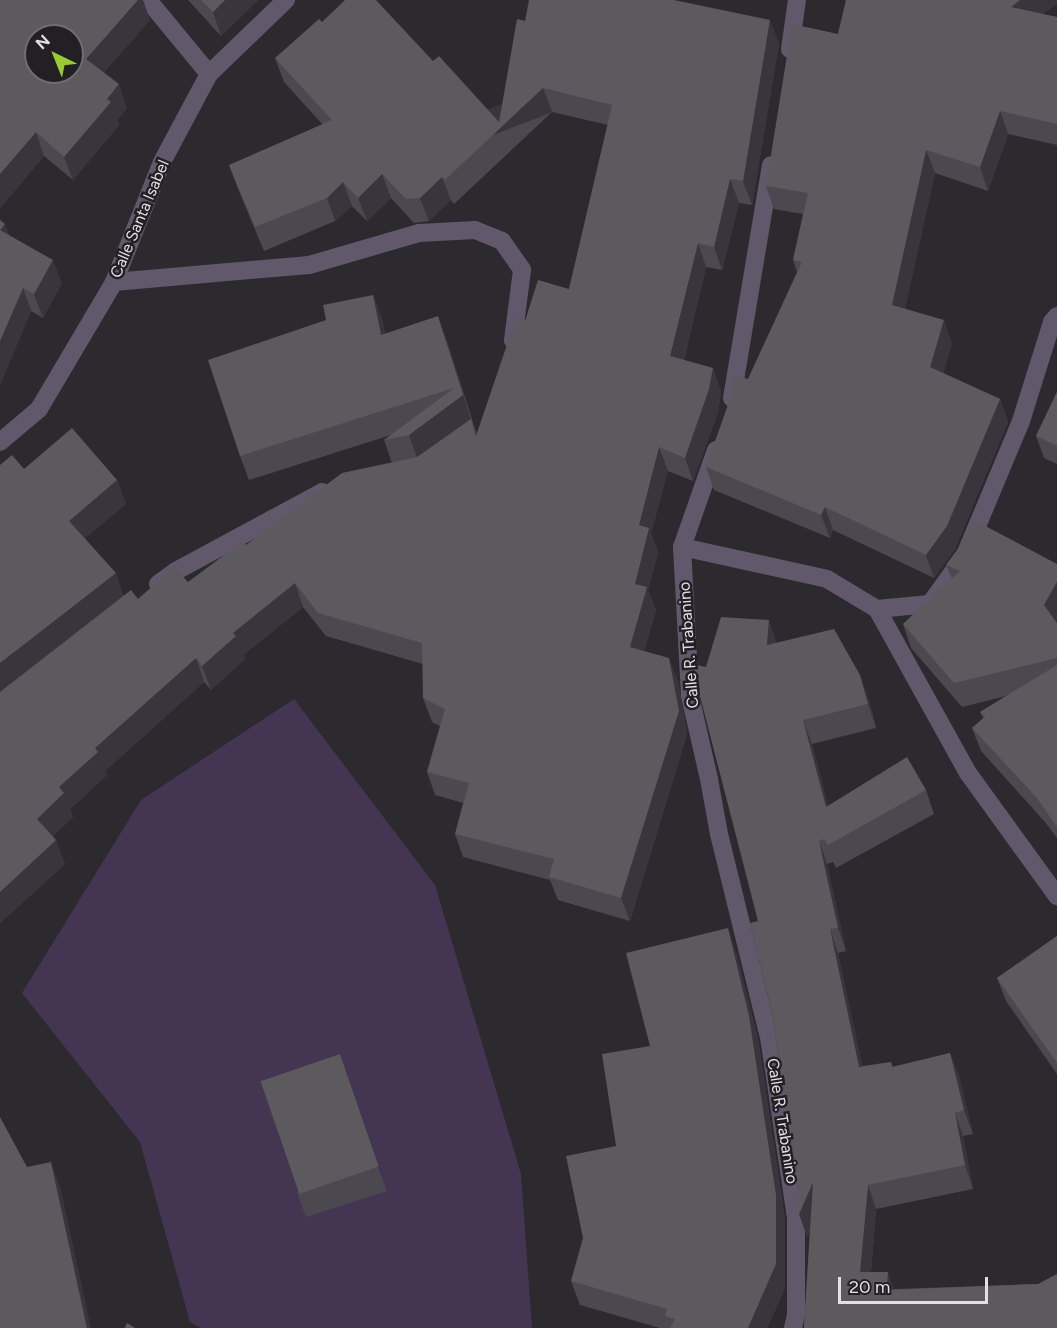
<!DOCTYPE html>
<style>
body{margin:0}
#map{position:relative;width:1057px;height:1328px;overflow:hidden;background:#2c292f;font-family:Figtree,sans-serif}
div>[style]{position:absolute}
.green>*{inset:0;background:#443653}
.minor>*{height:18px;margin:-9px;padding:0 9px;transform-origin:9px;border-radius:9px;background:#61586c}
.wall>*{inset:0;background:#4b484f}
.shaded-wall>*{inset:0;background:#38353c;transform-origin:0 0}
.building>*{inset:0;background:#5c595f;transform-origin:0 0}
span{translate:-50% -50%;white-space:nowrap;text-align:center;line-height:1.15;-webkit-text-stroke:5px #221f25;paint-order:stroke}
.street-label{font-size:16px;color:#e3e0e5}
.north{position:absolute;left:24px;top:24px;width:60px;height:60px;box-sizing:border-box;background:#221f25;border:2px solid #6f6c72;border-radius:50%;rotate:317deg;font-size:16px;font-weight:700;line-height:24px;text-align:center;color:#e3e0e5}
.north::after{content:'';display:block;margin:auto;width:21px;height:27px;background:#99cb36;clip-path:polygon(50% 0,100% 100%,50% 72%,0 100%)}
.scale{position:absolute;left:838px;top:1277px;width:150px;height:27px;box-sizing:border-box;border:3px solid #e3e0e5;border-top:0;padding-left:8px;font-size:18px;line-height:21px;white-space:nowrap;color:#e3e0e5;-webkit-text-stroke:4px #221f25;paint-order:stroke}
</style>
<div id="map">
<div class="green">
<div style="clip-path:polygon(294px 699px,435px 885px,521px 1174px,532px 1328px,201px 1328px,190px 1322px,140px 1142px,22px 993px,141px 800px)"></div>
</div>
<div class="minor">
<div style="left:148px;top:0;width:96px;rotate:50.5deg"></div>
<div style="left:790px;top:49px;width:49px;rotate:-81.9deg"></div>
<div style="left:114px;top:282px;width:196px;rotate:-5deg"></div>
<div style="left:309px;top:265px;width:115px;rotate:-16.2deg"></div>
<div style="left:419px;top:233px;width:56px;rotate:-3.1deg"></div>
<div style="left:475px;top:230px;width:29px;rotate:22deg"></div>
<div style="left:502px;top:241px;width:35px;rotate:55deg"></div>
<div style="left:522px;top:270px;width:71px;rotate:97.3deg"></div>
<div style="left:732px;top:398px;width:236px;rotate:-80.5deg"></div>
<div style="left:0;top:442px;width:51px;rotate:-40.2deg"></div>
<div style="left:39px;top:409px;width:147px;rotate:-59.4deg"></div>
<div style="left:114px;top:282px;width:129px;rotate:-68.2deg"></div>
<div style="left:162px;top:162px;width:100px;rotate:-61.9deg"></div>
<div style="left:209px;top:74px;width:107px;rotate:-43.9deg"></div>
<div style="left:716px;top:450px;width:103px;rotate:109.3deg"></div>
<div style="left:682px;top:547px;width:149px;rotate:86.9deg"></div>
<div style="left:690px;top:696px;width:85px;rotate:77.1deg"></div>
<div style="left:709px;top:779px;width:56px;rotate:79.7deg"></div>
<div style="left:719px;top:834px;width:209px;rotate:76.2deg"></div>
<div style="left:769px;top:1037px;width:183px;rotate:81.5deg"></div>
<div style="left:796px;top:1218px;width:97px;rotate:90deg"></div>
<div style="left:796px;top:1315px;width:13px;rotate:103deg"></div>
<div style="left:682px;top:547px;width:148px;rotate:12.4deg"></div>
<div style="left:827px;top:579px;width:58px;rotate:31deg"></div>
<div style="left:877px;top:609px;width:188px;rotate:61deg"></div>
<div style="left:968px;top:773px;width:152px;rotate:54.1deg"></div>
<div style="left:158px;top:584px;width:22px;rotate:-36deg"></div>
<div style="left:176px;top:571px;width:166px;rotate:-28.4deg"></div>
<div style="left:877px;top:609px;width:53px;rotate:-5.4deg"></div>
<div style="left:930px;top:604px;width:60px;rotate:-54.5deg"></div>
<div style="left:965px;top:555px;width:145px;rotate:-67.3deg"></div>
<div style="left:1021px;top:421px;width:104px;rotate:-72.6deg"></div>
<div style="left:1052px;top:322px;width:8px;rotate:-50deg"></div>
</div>
<div class="wall">
<div style="clip-path:polygon(0 0,150px 20px,104px 72px,127px 108px,117px 120px,119px 125px,73px 180px,44px 156px,0 208px)"></div>
<div style="clip-path:polygon(188px 0,258px 0,221px 36px)"></div>
<div style="clip-path:polygon(845px 0,1057px 0,1057px 4px,1042px 14px,1057px 17px,1057px 145px,1008px 134px,988px 191px,935px 173px,905px 308px,952px 343px,943px 373px,1000px 399px,1008px 422px,955px 549px,934px 578px,833px 530px,830px 538px,714px 490px,706px 467px,748px 379px,797px 272px,793px 260px,803px 214px,774px 209px,766px 186px,838px 34px,846px 0)"></div>
<div style="clip-path:polygon(525px 21px,779px 43px,752px 205px,739px 203px,722px 270px,706px 267px,684px 360px,713px 368px,721px 392px,718px 412px,693px 481px,668px 471px,651px 533px,658px 552px,648px 590px,656px 610px,644px 651px,678px 681px,687px 734px,630px 921px,558px 900px,550px 880px,463px 857px,455px 834px,463px 803px,435px 795px,427px 772px,440px 726px,432px 722px,423px 698px,423px 664px,326px 636px,303px 607px,243px 655px,245px 659px,211px 690px,204px 682px,105px 771px,107px 775px,70px 809px,73px 817px,53px 836px,65px 864px,0 923px,24px 469px,117px 480px,126px 504px,85px 538px,124px 596px,138px 599px,188px 582px,246px 545px,392px 463px,384px 440px,391px 435px,249px 480px,240px 456px,326px 320px,373px 295px,382px 319px,385px 334px,447px 341px,477px 435px,525px 321px,569px 289px,608px 125px,552px 112px,454px 204px,451px 200px,429px 221px,414px 223px,391px 198px,367px 221px,352px 206px,335px 221px,264px 251px,238px 189px,229px 165px,323px 125px,284px 82px,275px 58px,322px 22px,433px 61px,499px 122px)"></div>
<div style="clip-path:polygon(0 220px,9px 235px,62px 283px,43px 318px,31px 311px,0 385px)"></div>
<div style="clip-path:polygon(1057px 392px,1057px 464px,1044px 458px,1036px 436px)"></div>
<div style="clip-path:polygon(966px 538px,1057px 623px,1057px 838px,1045px 822px,981px 751px,972px 728px,983px 718px,980px 712px,1006px 696px,962px 707px,911px 648px,903px 624px,930px 603px,952px 579px,946px 565px)"></div>
<div style="clip-path:polygon(777px 643px,869px 699px,876px 728px,812px 744px,828px 806px,926px 790px,934px 814px,836px 868px,833px 862px,827px 864px,846px 951px,838px 953px,862px 1066px,891px 1062px,893px 1067px,950px 1053px,959px 1076px,973px 1134px,963px 1136px,973px 1189px,876px 1209px,871px 1272px,894px 1289px,1038px 1284px,1057px 1328px,804px 1328px,810px 1231px,807px 1237px,799px 1193px,758px 921px,706px 667px)"></div>
<div style="clip-path:polygon(1057px 936px,1057px 1074px,1006px 1001px,997px 978px)"></div>
<div style="clip-path:polygon(736px 952px,758px 1039px,785px 1219px,785px 1288px,767px 1328px,660px 1328px,580px 1305px,571px 1281px,650px 1046px)"></div>
<div style="clip-path:polygon(349px 1078px,387px 1191px,306px 1217px,297px 1193px)"></div>
</div>
<div class="shaded-wall">
<div style="clip-path:polygon(138px 0,143px 0,150px 20px,95px 82px,86px 59px)"></div>
<div style="clip-path:polygon(225px 0,258px 0,221px 36px,213px 12px)"></div>
<div style="clip-path:polygon(1020px 0,1057px 0,1057px 4px,1019px 30px,1011px 7px)"></div>
<div style="clip-path:polygon(770px 20px,779px 43px,752px 205px,743px 181px)"></div>
<div style="clip-path:polygon(119px 84px,127px 108px,117px 120px,119px 125px,73px 180px,64px 157px,107px 99px)"></div>
<div style="left:543px;top:88px;width:26px;height:134px;rotate:69deg"></div>
<div style="clip-path:polygon(1000px 111px,1008px 134px,988px 191px,980px 167px)"></div>
<div style="clip-path:polygon(36px 132px,44px 156px,0 208px,0 174px)"></div>
<div style="clip-path:polygon(926px 150px,935px 173px,901px 328px,892px 305px)"></div>
<div style="clip-path:polygon(382px 174px,391px 198px,367px 221px,358px 198px)"></div>
<div style="clip-path:polygon(442px 177px,451px 200px,429px 221px,420px 198px)"></div>
<div style="clip-path:polygon(730px 179px,739px 203px,722px 270px,714px 247px)"></div>
<div style="clip-path:polygon(343px 182px,352px 206px,335px 221px,327px 198px)"></div>
<div style="clip-path:polygon(5px 224px,14px 248px,0 230px)"></div>
<div style="clip-path:polygon(698px 243px,706px 267px,679px 379px,670px 356px)"></div>
<div style="clip-path:polygon(53px 260px,62px 283px,43px 318px,34px 294px)"></div>
<div style="clip-path:polygon(23px 288px,31px 311px,0 385px,0 341px)"></div>
<div style="clip-path:polygon(373px 295px,382px 319px,390px 360px,381px 335px)"></div>
<div style="clip-path:polygon(438px 316px,447px 341px,471px 420px,479px 442px,418px 460px,409px 435px,463px 395px)"></div>
<div style="clip-path:polygon(944px 320px,952px 343px,939px 390px,930px 367px)"></div>
<div style="clip-path:polygon(713px 368px,721px 392px,718px 412px,693px 481px,685px 458px)"></div>
<div style="clip-path:polygon(1000px 399px,1008px 422px,955px 549px,934px 578px,926px 555px)"></div>
<div style="clip-path:polygon(659px 447px,668px 471px,651px 533px,658px 552px,648px 590px,656px 610px,638px 671px,630px 647px,639px 525px)"></div>
<div style="clip-path:polygon(117px 480px,126px 504px,78px 544px,69px 521px)"></div>
<div style="clip-path:polygon(825px 507px,833px 530px,830px 538px,821px 515px)"></div>
<div style="clip-path:polygon(116px 573px,124px 597px,0 694px,0 663px)"></div>
<div style="clip-path:polygon(1057px 582px,1057px 621px,1053px 628px,1044px 605px)"></div>
<div style="clip-path:polygon(295px 583px,303px 607px,243px 655px,245px 659px,211px 690px,202px 666px,233px 633px)"></div>
<div style="clip-path:polygon(769px 620px,777px 644px,767px 645px)"></div>
<div style="clip-path:polygon(196px 658px,204px 682px,105px 771px,107px 775px,70px 809px,73px 817px,46px 843px,37px 819px,59px 787px,95px 748px)"></div>
<div style="clip-path:polygon(669px 658px,678px 681px,687px 734px,630px 921px,621px 898px)"></div>
<div style="clip-path:polygon(860px 675px,869px 699px,876px 728px,868px 704px)"></div>
<div style="clip-path:polygon(803px 720px,812px 744px,834px 830px,826px 807px)"></div>
<div style="clip-path:polygon(56px 840px,65px 864px,0 923px,0 892px)"></div>
<div style="clip-path:polygon(819px 841px,827px 864px,846px 951px,838px 928px)"></div>
<div style="clip-path:polygon(728px 928px,736px 952px,758px 1039px,785px 1219px,785px 1288px,767px 1328px,748px 1328px)"></div>
<div style="clip-path:polygon(830px 929px,838px 953px,868px 1090px,859px 1067px)"></div>
<div style="clip-path:polygon(950px 1053px,959px 1076px,973px 1134px,964px 1110px)"></div>
<div style="clip-path:polygon(340px 1054px,349px 1078px,387px 1191px,378px 1167px)"></div>
<div style="clip-path:polygon(955px 1113px,963px 1136px,973px 1189px,965px 1165px)"></div>
<div style="clip-path:polygon(51px 1162px,61px 1190px,91px 1328px,87px 1328px)"></div>
<div style="clip-path:polygon(813px 1182px,821px 1205px,807px 1237px,799px 1214px)"></div>
<div style="clip-path:polygon(868px 1185px,876px 1209px,869px 1295px,860px 1272px)"></div>
<div style="clip-path:polygon(888px 1272px,896px 1295px,887px 1290px)"></div>
</div>
<div class="building">
<div style="clip-path:polygon(evenodd,0 0,138px 0,86px 59px,119px 84px,107px 99px,111px 102px,64px 157px,36px 132px,0 174px,0 0,36px 36px,72px 36px,72px 72px,36px 72px,36px 36px)"></div>
<div style="clip-path:polygon(201px 0,225px 0,213px 12px)"></div>
<div style="clip-path:polygon(345px 0,376px 0,433px 61px,439px 56px,499px 122px,517px 19px,525px 21px,529px 0,674px 0,770px 20px,743px 181px,730px 179px,714px 247px,698px 243px,670px 356px,713px 368px,709px 389px,685px 458px,659px 447px,639px 525px,649px 528px,635px 584px,647px 587px,630px 647px,669px 658px,679px 711px,621px 898px,549px 877px,554px 859px,455px 834px,469px 783px,427px 772px,445px 709px,423px 698px,422px 643px,318px 613px,295px 583px,233px 633px,236px 636px,202px 666px,196px 658px,95px 748px,98px 752px,59px 787px,64px 793px,37px 819px,56px 840px,0 892px,0 692px,131px 590px,138px 599px,174px 567px,188px 582px,243px 541px,246px 545px,342px 473px,417px 457px,471px 419px,476px 436px,516px 318px,525px 321px,538px 280px,569px 289px,612px 105px,543px 88px,445px 180px,442px 177px,420px 198px,406px 199px,382px 174px,358px 198px,343px 182px,327px 198px,255px 227px,229px 165px,332px 120px,275px 58px,319px 19px,322px 22px)"></div>
<div style="clip-path:polygon(846px 0,1020px 0,1011px 7px,1057px 17px,1057px 124px,1000px 111px,980px 167px,926px 150px,892px 305px,944px 320px,930px 367px,1000px 399px,947px 526px,926px 555px,825px 507px,821px 515px,706px 467px,731px 396px,735px 375px,748px 379px,802px 262px,793px 260px,808px 193px,766px 186px,792px 24px,838px 34px)"></div>
<div style="clip-path:polygon(0 220px,5px 224px,0 230px,53px 260px,34px 294px,23px 288px,0 341px)"></div>
<div style="clip-path:polygon(373px 295px,381px 335px,438px 316px,463px 395px,409px 435px,384px 440px,454px 388px,240px 456px,208px 360px,326px 320px,323px 305px)"></div>
<div style="clip-path:polygon(1057px 392px,1057px 446px,1036px 436px)"></div>
<div style="clip-path:polygon(72px 428px,117px 480px,69px 521px,116px 573px,0 663px,0 465px,12px 455px,24px 469px)"></div>
<div style="clip-path:polygon(974px 520px,1057px 564px,1057px 582px,1044px 605px,1057px 623px,1057px 658px,954px 683px,903px 624px,926px 602px,930px 603px,932px 596px,960px 571px,946px 565px,966px 538px)"></div>
<div style="clip-path:polygon(721px 617px,769px 620px,767px 645px,834px 629px,860px 675px,868px 704px,803px 720px,826px 807px,907px 757px,926px 790px,828px 845px,824px 839px,819px 841px,838px 928px,830px 929px,859px 1067px,891px 1062px,892px 1067px,950px 1053px,964px 1110px,955px 1113px,965px 1165px,868px 1185px,860px 1272px,888px 1272px,887px 1290px,1038px 1284px,1057px 1274px,1057px 1328px,804px 1328px,813px 1182px,799px 1214px,799px 1193px,772px 1012px,750px 923px,758px 921px,693px 669px,692px 664px,706px 667px)"></div>
<div style="clip-path:polygon(1057px 665px,1057px 827px,1037px 798px,972px 728px,985px 717px,980px 712px)"></div>
<div style="clip-path:polygon(728px 928px,749px 1016px,776px 1195px,776px 1264px,748px 1328px,670px 1328px,675px 1319px,665px 1316px,667px 1309px,571px 1281px,583px 1238px,566px 1156px,616px 1146px,602px 1054px,650px 1046px,626px 953px)"></div>
<div style="clip-path:polygon(1057px 936px,1057px 1063px,997px 978px)"></div>
<div style="left:340px;top:1054px;width:119px;height:84px;rotate:71deg"></div>
<div style="clip-path:polygon(0 1117px,27px 1167px,51px 1162px,87px 1328px,0 1328px)"></div>
<div style="clip-path:polygon(127px 1323px,135px 1328px,125px 1328px)"></div>
</div>
<div class="street-label">
<span style="left:140px;top:219px;rotate:-67deg">Calle Santa Isabel</span>
<span style="left:689px;top:645px;rotate:-94deg">Calle R. Trabanino</span>
<span style="left:782px;top:1121px;rotate:81deg">Calle R. Trabanino</span>
</div>
<div class="north">N</div>
<div class="scale">20 m</div>
</div>
